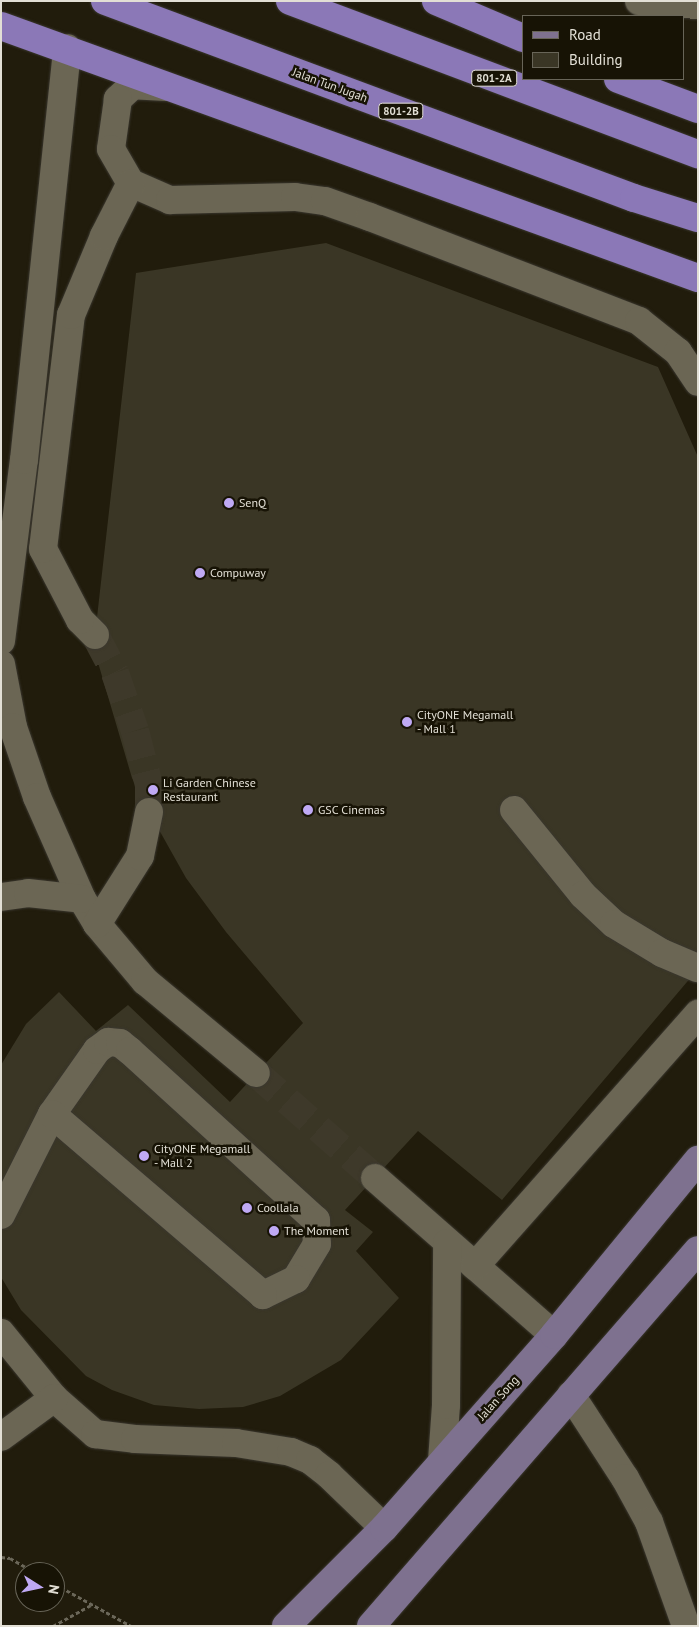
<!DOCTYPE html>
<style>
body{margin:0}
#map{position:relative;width:699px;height:1627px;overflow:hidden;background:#211c0c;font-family:"PT Sans",sans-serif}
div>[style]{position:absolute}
.building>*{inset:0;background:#3a3625}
.minor-tunnel>*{height:28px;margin-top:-14px;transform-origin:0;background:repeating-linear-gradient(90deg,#3e392a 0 28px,transparent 0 42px)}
.path>*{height:3px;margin-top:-1.5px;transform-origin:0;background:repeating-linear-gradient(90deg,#6b6759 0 4px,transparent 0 6.5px)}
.roads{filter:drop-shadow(0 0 1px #3a372f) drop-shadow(0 0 1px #3a372f)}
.minor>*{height:28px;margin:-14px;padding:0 14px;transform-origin:14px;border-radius:14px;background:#6b6654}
.major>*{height:28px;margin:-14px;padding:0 14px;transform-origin:14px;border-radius:14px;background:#7e718f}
.highway>*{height:28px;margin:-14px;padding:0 14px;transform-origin:14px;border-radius:14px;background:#8b78b7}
.dots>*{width:14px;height:14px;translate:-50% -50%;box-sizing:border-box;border:2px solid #171305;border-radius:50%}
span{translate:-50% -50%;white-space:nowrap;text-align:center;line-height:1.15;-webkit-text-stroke:5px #171305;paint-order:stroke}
.shield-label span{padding:1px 4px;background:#171305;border:1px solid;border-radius:4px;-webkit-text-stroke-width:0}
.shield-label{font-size:11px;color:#e2dfd5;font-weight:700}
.street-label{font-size:12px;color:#e2dfd5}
.poi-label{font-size:12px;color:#e2dfd5}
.left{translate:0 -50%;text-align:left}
.frame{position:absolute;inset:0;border:2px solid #e2dfd5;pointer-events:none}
.legend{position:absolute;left:522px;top:15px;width:162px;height:65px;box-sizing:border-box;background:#171305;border:1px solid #686558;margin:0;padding:6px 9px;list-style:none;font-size:15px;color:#e2dfd5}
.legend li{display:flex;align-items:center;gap:10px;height:25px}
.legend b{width:25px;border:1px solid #686558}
.north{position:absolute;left:15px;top:1562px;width:50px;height:50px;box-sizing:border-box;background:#171305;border:1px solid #686558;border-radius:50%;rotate:100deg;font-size:14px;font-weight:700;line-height:20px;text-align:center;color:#e2dfd5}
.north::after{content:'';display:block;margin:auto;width:18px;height:22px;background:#bfa9f4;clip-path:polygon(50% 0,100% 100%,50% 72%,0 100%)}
</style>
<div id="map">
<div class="building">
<div style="clip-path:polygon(326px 243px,658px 367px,698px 457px,698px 969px,502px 1200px,418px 1131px,345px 1210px,373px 1232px,356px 1251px,399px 1298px,341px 1360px,280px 1396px,243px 1407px,199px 1409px,154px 1405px,112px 1390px,86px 1376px,21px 1310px,1px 1277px,1px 1065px,26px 1024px,59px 992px,96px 1031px,128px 1005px,230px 1102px,303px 1023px,226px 932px,186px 878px,149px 812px,132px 778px,99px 666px,95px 635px,136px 273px)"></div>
</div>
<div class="minor-tunnel">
<div style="left:95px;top:635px;width:43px;rotate:62.2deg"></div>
<div style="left:115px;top:673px;width:61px;rotate:71deg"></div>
<div style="left:135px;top:731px;width:56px;rotate:75.5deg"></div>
<div style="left:149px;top:785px;width:27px;rotate:90deg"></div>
<div style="left:256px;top:1073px;width:159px;rotate:41.4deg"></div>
</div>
<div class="path">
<div style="left:1px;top:1557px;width:9px;rotate:6deg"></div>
<div style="left:10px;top:1558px;width:28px;rotate:30deg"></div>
<div style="left:55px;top:1584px;width:87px;rotate:28.9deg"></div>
<div style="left:53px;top:1626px;width:43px;rotate:-28.9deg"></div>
</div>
<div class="roads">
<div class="minor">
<div style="left:639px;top:1px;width:59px;rotate:3.9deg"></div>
<div style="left:166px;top:87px;width:33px;rotate:-177deg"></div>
<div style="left:133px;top:85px;width:21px;rotate:137deg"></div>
<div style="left:118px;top:99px;width:50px;rotate:98deg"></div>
<div style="left:111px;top:149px;width:39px;rotate:60deg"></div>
<div style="left:131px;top:183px;width:43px;rotate:23.6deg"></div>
<div style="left:170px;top:200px;width:125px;rotate:-1.4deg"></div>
<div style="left:295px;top:197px;width:30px;rotate:8deg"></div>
<div style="left:325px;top:201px;width:48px;rotate:19.6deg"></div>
<div style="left:370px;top:217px;width:288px;rotate:21.1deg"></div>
<div style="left:639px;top:321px;width:50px;rotate:38.5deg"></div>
<div style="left:678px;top:352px;width:36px;rotate:56deg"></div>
<div style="left:95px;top:635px;width:21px;rotate:-135deg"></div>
<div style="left:80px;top:620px;width:80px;rotate:-117.5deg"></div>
<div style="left:43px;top:549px;width:236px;rotate:-83.2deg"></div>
<div style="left:71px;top:315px;width:86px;rotate:-67.3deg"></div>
<div style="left:104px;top:236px;width:59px;rotate:-63deg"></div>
<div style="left:1px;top:641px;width:182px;rotate:-82.8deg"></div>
<div style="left:24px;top:460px;width:414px;rotate:-84deg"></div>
<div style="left:1px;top:664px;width:64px;rotate:79.2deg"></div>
<div style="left:13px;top:727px;width:74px;rotate:71.1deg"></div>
<div style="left:37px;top:797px;width:111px;rotate:66.2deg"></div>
<div style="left:82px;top:899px;width:29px;rotate:59deg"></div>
<div style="left:97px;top:924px;width:75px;rotate:49.9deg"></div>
<div style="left:145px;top:981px;width:144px;rotate:39.7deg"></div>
<div style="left:514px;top:810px;width:109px;rotate:50.9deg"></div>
<div style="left:583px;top:895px;width:42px;rotate:43.1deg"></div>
<div style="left:614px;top:924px;width:56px;rotate:31.1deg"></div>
<div style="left:662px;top:953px;width:39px;rotate:23deg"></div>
<div style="left:1px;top:897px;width:27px;rotate:-8deg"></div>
<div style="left:28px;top:893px;width:54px;rotate:6.3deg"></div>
<div style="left:97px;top:924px;width:80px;rotate:-57.7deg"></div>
<div style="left:140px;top:856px;width:45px;rotate:-78.4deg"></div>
<div style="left:375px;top:1178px;width:238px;rotate:41.3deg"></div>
<div style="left:1px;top:1215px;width:113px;rotate:-63.2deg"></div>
<div style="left:52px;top:1114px;width:78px;rotate:-54.9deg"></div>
<div style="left:97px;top:1050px;width:14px;rotate:-36deg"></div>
<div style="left:108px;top:1042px;width:12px;rotate:5deg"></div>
<div style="left:120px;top:1043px;width:13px;rotate:39deg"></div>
<div style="left:130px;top:1051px;width:251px;rotate:42.3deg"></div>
<div style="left:316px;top:1220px;width:24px;rotate:88deg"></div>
<div style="left:317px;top:1244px;width:41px;rotate:121deg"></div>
<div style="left:296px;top:1279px;width:37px;rotate:154deg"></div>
<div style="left:263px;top:1295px;width:278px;rotate:-139.4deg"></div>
<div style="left:475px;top:1266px;width:337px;rotate:-48.5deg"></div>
<div style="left:1px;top:1333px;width:84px;rotate:50.8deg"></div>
<div style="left:54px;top:1398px;width:55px;rotate:41.3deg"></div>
<div style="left:95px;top:1434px;width:40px;rotate:7.1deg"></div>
<div style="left:135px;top:1439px;width:101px;rotate:2.3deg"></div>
<div style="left:236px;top:1443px;width:56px;rotate:9.3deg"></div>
<div style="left:291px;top:1452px;width:21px;rotate:23deg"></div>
<div style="left:310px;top:1460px;width:24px;rotate:38deg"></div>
<div style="left:329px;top:1475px;width:76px;rotate:43.9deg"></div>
<div style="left:571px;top:1395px;width:99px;rotate:57deg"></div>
<div style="left:625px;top:1478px;width:50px;rotate:61.4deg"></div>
<div style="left:649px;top:1522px;width:110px;rotate:70.4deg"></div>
<div style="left:1px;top:1437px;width:66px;rotate:-36.3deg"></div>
<div style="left:442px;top:1461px;width:56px;rotate:-85.9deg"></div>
<div style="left:446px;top:1405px;width:162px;rotate:-89.6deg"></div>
</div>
<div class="major">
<div style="left:286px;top:1626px;width:139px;rotate:-45deg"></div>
<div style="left:384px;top:1528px;width:257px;rotate:-48.6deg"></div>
<div style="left:554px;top:1335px;width:227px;rotate:-50.6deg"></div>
<div style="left:371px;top:1626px;width:498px;rotate:-49deg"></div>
</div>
<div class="highway">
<div style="left:105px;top:1px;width:564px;rotate:20.43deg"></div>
<div style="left:634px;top:198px;width:67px;rotate:17.4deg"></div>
<div style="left:290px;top:1px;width:436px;rotate:20.6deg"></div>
<div style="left:436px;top:1px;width:95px;rotate:23deg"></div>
<div style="left:1px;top:26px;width:741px;rotate:19.88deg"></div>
<div style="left:618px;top:79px;width:85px;rotate:20.6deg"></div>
</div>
</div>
<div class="dots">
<div style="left:229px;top:503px;background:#bfa9f4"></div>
<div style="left:200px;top:573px;background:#bfa9f4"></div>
<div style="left:407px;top:722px;background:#bfa9f4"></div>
<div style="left:153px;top:790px;background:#bfa9f4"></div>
<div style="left:308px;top:810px;background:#bfa9f4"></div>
<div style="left:144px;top:1156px;background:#bfa9f4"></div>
<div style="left:247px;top:1208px;background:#bfa9f4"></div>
<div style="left:274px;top:1231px;background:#bfa9f4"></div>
</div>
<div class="shield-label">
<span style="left:494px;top:78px">801-2A</span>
<span style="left:401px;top:111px">801-2B</span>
</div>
<div class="street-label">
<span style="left:330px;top:85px;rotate:20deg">Jalan Tun Jugah</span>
<span style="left:498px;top:1398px;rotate:-48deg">Jalan Song</span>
</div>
<div class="poi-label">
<span class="left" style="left:239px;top:503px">SenQ</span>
<span class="left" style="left:210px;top:573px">Compuway</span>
<span class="left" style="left:417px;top:722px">CityONE Megamall<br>- Mall 1</span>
<span class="left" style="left:163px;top:790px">Li Garden Chinese<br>Restaurant</span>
<span class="left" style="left:318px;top:810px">GSC Cinemas</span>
<span class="left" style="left:154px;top:1156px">CityONE Megamall<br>- Mall 2</span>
<span class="left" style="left:257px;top:1208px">Coollala</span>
<span class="left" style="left:284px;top:1231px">The Moment</span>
</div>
<div class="frame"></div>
<ul class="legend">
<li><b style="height:6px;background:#7e718f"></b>Road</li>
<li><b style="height:14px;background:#3a3625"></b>Building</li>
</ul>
<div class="north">N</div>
</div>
